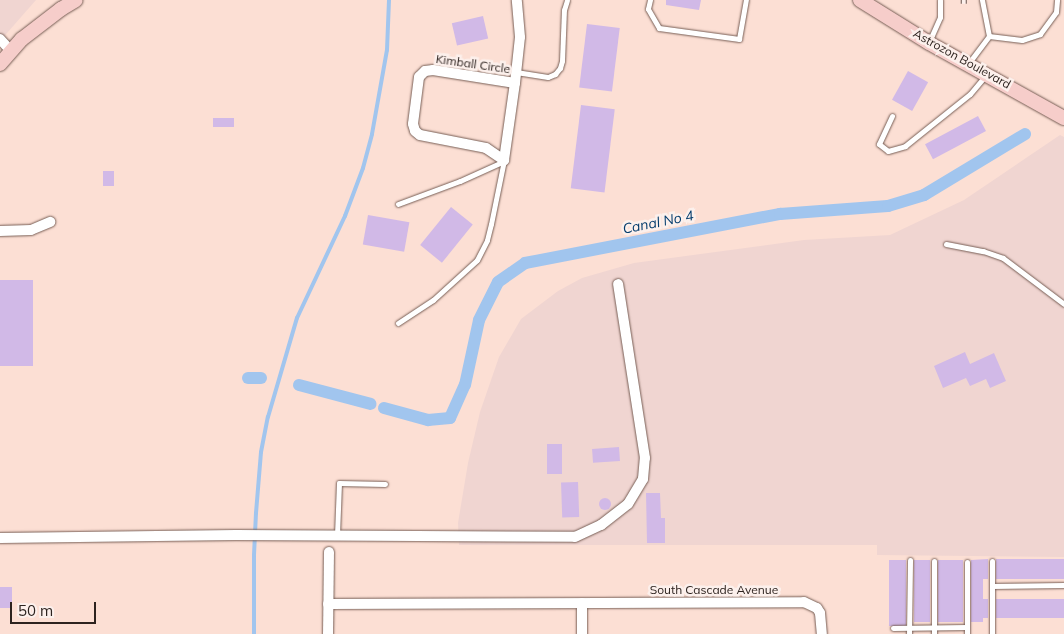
<!DOCTYPE html>
<style>
body{margin:0}
#map{position:relative;width:1064px;height:634px;overflow:hidden;background:#fcdfd4;font-family:Mulish,sans-serif}
div>[style]{position:absolute}
.industrial>*{inset:0;background:#f0d5d1}
.stream>*{height:4px;margin:-2px;padding:0 2px;transform-origin:2px;border-radius:2px;background:#a1c5ee}
.canal>*{height:12px;margin:-6px;padding:0 6px;transform-origin:6px;border-radius:6px;background:#a1c5ee}
.building>*{inset:0;background:#d1b9e7;transform-origin:0 0}
.round{border-radius:50%}
.roads{filter:drop-shadow(0 0 1px #775e55) drop-shadow(0 0 1px #775e55)}
.service>*{height:5px;margin:-2.5px;padding:0 2.5px;transform-origin:2.5px;border-radius:2.5px;background:#fff}
.minor>*{height:10px;margin:-5px;padding:0 5px;transform-origin:5px;border-radius:5px;background:#fff}
.secondary>*{height:14px;margin:-7px;padding:0 7px;transform-origin:7px;border-radius:7px;background:#f6cdca}
.rail>*{height:5.5px;margin-top:-2.75px;transform-origin:0;background:repeating-linear-gradient(90deg,#fcf0ec 0 11px,#6a5a54 0 22px);box-sizing:border-box;border-block:1px solid #6a5a54}
span{translate:-50% -50%;white-space:nowrap;text-align:center;line-height:1.15;-webkit-text-stroke:5px #fcf0ec;paint-order:stroke}
.street-label{font-size:12px;color:#2d231f}
.water-label{font-size:14px;color:#033b6c;font-style:italic}
.scale{position:absolute;left:10px;top:602px;width:86px;height:22px;box-sizing:border-box;border:2px solid #2d231f;border-top:0;padding-left:6px;font-size:15px;line-height:18px;white-space:nowrap;color:#2d231f;-webkit-text-stroke:4px #fcf0ec;paint-order:stroke}
</style>
<div id="map">
<div class="industrial">
<div style="clip-path:polygon(0 0,36px 0,0 41px)"></div>
<div style="clip-path:polygon(1060px 135px,1064px 137px,1064px 557px,877px 555px,877px 545px,459px 545px,458px 523px,468px 463px,480px 412px,499px 357px,521px 319px,558px 291px,582px 278px,634px 263px,804px 240px,890px 235px,964px 200px)"></div>
</div>
<div class="stream">
<div style="left:254px;top:634px;width:79px;rotate:-90deg"></div>
<div style="left:254px;top:555px;width:42px;rotate:-87.3deg"></div>
<div style="left:256px;top:513px;width:61px;rotate:-85.3deg"></div>
<div style="left:261px;top:452px;width:36px;rotate:-79deg"></div>
<div style="left:268px;top:417px;width:103px;rotate:-73.7deg"></div>
<div style="left:297px;top:318px;width:113px;rotate:-64.8deg"></div>
<div style="left:345px;top:216px;width:51px;rotate:-69.4deg"></div>
<div style="left:363px;top:168px;width:35px;rotate:-75deg"></div>
<div style="left:372px;top:134px;width:85px;rotate:-79.9deg"></div>
<div style="left:387px;top:50px;width:50px;rotate:-87.7deg"></div>
</div>
<div class="canal">
<div style="left:248px;top:378px;width:13px"></div>
<div style="left:299px;top:385px;width:74px;rotate:14.8deg"></div>
<div style="left:384px;top:408px;width:46px;rotate:15.3deg"></div>
<div style="left:428px;top:420px;width:22px;rotate:-5deg"></div>
<div style="left:450px;top:418px;width:36px;rotate:-66deg"></div>
<div style="left:465px;top:385px;width:66px;rotate:-77.8deg"></div>
<div style="left:479px;top:320px;width:42px;rotate:-63.4deg"></div>
<div style="left:498px;top:282px;width:33px;rotate:-35deg"></div>
<div style="left:525px;top:263px;width:260px;rotate:-10.9deg"></div>
<div style="left:780px;top:214px;width:108px;rotate:-4.2deg"></div>
<div style="left:888px;top:206px;width:38px;rotate:-17deg"></div>
<div style="left:924px;top:195px;width:118px;rotate:-31.1deg"></div>
</div>
<div class="building">
<div style="clip-path:polygon(666px 0,701px 0,699px 10px,666px 5px)"></div>
<div style="left:483px;top:16px;width:23px;height:32px;rotate:77deg"></div>
<div style="left:587px;top:24px;width:33px;height:64px;rotate:7deg"></div>
<div style="left:908px;top:71px;width:23px;height:33px;rotate:29deg"></div>
<div style="left:581px;top:105px;width:34px;height:84px;rotate:7deg"></div>
<div style="left:978px;top:116px;width:17px;height:60px;rotate:62deg"></div>
<div style="left:213px;top:118px;width:21px;height:9px"></div>
<div style="left:103px;top:171px;width:11px;height:15px"></div>
<div style="left:451px;top:207px;width:28px;height:49px;rotate:39deg"></div>
<div style="left:368px;top:215px;width:42px;height:30px;rotate:10deg"></div>
<div style="left:0;top:280px;width:33px;height:86px"></div>
<div style="clip-path:polygon(965px 352px,970px 364px,994px 353px,1006px 381px,990px 388px,986px 379px,970px 386px,966px 378px,943px 388px,934px 366px)"></div>
<div style="left:547px;top:444px;width:15px;height:30px"></div>
<div style="left:619px;top:447px;width:14px;height:27px;rotate:86deg"></div>
<div style="left:578px;top:482px;width:35px;height:17px;rotate:88deg"></div>
<div style="clip-path:polygon(646px 493px,660px 493px,661px 518px,665px 518px,665px 543px,647px 543px)"></div>
<div class="round" style="left:599px;top:498px;width:12px;height:12px"></div>
<div style="clip-path:polygon(988px 559px,988px 579px,983px 579px,983px 599px,988px 599px,988px 618px,983px 618px,983px 622px,971px 622px,971px 560px)"></div>
<div style="left:996px;top:559px;width:68px;height:20px"></div>
<div style="left:889px;top:560px;width:17px;height:66px"></div>
<div style="left:914px;top:560px;width:16px;height:62px"></div>
<div style="left:938px;top:560px;width:25px;height:62px"></div>
<div style="left:0;top:587px;width:12px;height:21px"></div>
<div style="left:996px;top:599px;width:68px;height:19px"></div>
</div>
<div class="roads">
<div class="service">
<div style="left:650px;top:0;width:9px;rotate:103deg"></div>
<div style="left:648px;top:9px;width:22px;rotate:60deg"></div>
<div style="left:659px;top:28px;width:81px;rotate:7.8deg"></div>
<div style="left:739px;top:39px;width:40px;rotate:-80deg"></div>
<div style="left:989px;top:36px;width:33px;rotate:7deg"></div>
<div style="left:1022px;top:40px;width:19px;rotate:-18deg"></div>
<div style="left:1040px;top:34px;width:27px;rotate:-54deg"></div>
<div style="left:1056px;top:12px;width:12px;rotate:-85deg"></div>
<div style="left:929px;top:42px;width:27px;rotate:-66deg"></div>
<div style="left:940px;top:17px;width:17px;rotate:-90deg"></div>
<div style="left:968px;top:64px;width:35px;rotate:-53deg"></div>
<div style="left:989px;top:36px;width:37px;rotate:-101deg"></div>
<div style="left:516px;top:72px;width:32px;rotate:9deg"></div>
<div style="left:548px;top:77px;width:8px;rotate:-23deg"></div>
<div style="left:555px;top:74px;width:8px;rotate:-50deg"></div>
<div style="left:560px;top:68px;width:7px;rotate:-74deg"></div>
<div style="left:562px;top:61px;width:51px;rotate:-87.8deg"></div>
<div style="left:564px;top:10px;width:10px;rotate:-73deg"></div>
<div style="left:892px;top:116px;width:31px;rotate:115deg"></div>
<div style="left:879px;top:144px;width:11px;rotate:38deg"></div>
<div style="left:888px;top:151px;width:18px;rotate:-16deg"></div>
<div style="left:905px;top:146px;width:83px;rotate:-38.7deg"></div>
<div style="left:970px;top:94px;width:23px;rotate:-50deg"></div>
<div style="left:398px;top:204px;width:66px;rotate:-20.4deg"></div>
<div style="left:460px;top:181px;width:48px;rotate:-24.4deg"></div>
<div style="left:946px;top:244px;width:38px;rotate:11deg"></div>
<div style="left:983px;top:251px;width:21px;rotate:19deg"></div>
<div style="left:1003px;top:258px;width:76px;rotate:37deg"></div>
<div style="left:398px;top:323px;width:42px;rotate:-33.3deg"></div>
<div style="left:433px;top:300px;width:59px;rotate:-42.3deg"></div>
<div style="left:477px;top:260px;width:22px;rotate:-63deg"></div>
<div style="left:487px;top:240px;width:16px;rotate:-76deg"></div>
<div style="left:491px;top:224px;width:65px;rotate:-78.5deg"></div>
<div style="left:337px;top:535px;width:52px;rotate:-87.8deg"></div>
<div style="left:339px;top:483px;width:46px;rotate:1.2deg"></div>
<div style="left:934px;top:561px;width:73px;rotate:90deg"></div>
<div style="left:992px;top:561px;width:25px;rotate:90deg"></div>
<div style="left:992px;top:586px;width:72px;rotate:-0.8deg"></div>
<div style="left:967px;top:562px;width:72px;rotate:90deg"></div>
<div style="left:893px;top:628px;width:74px;rotate:-0.8deg"></div>
<div style="left:909px;top:634px;width:74px;rotate:-89.2deg"></div>
<div style="left:992px;top:634px;width:48px;rotate:-90deg"></div>
</div>
<div class="minor">
<div style="left:0;top:39px;width:15px;rotate:48deg"></div>
<div style="left:515px;top:83px;width:83px;rotate:-171deg"></div>
<div style="left:433px;top:70px;width:8px;rotate:173deg"></div>
<div style="left:425px;top:71px;width:8px;rotate:135deg"></div>
<div style="left:419px;top:77px;width:47px;rotate:97.3deg"></div>
<div style="left:413px;top:124px;width:7px;rotate:74deg"></div>
<div style="left:415px;top:131px;width:6px;rotate:39deg"></div>
<div style="left:420px;top:135px;width:67px;rotate:11.1deg"></div>
<div style="left:486px;top:148px;width:22px;rotate:34deg"></div>
<div style="left:504px;top:160px;width:78px;rotate:-81.9deg"></div>
<div style="left:515px;top:83px;width:46px;rotate:-83.8deg"></div>
<div style="left:520px;top:37px;width:37px;rotate:-95deg"></div>
<div style="left:0;top:231px;width:31px;rotate:-2deg"></div>
<div style="left:31px;top:230px;width:21px;rotate:-23deg"></div>
<div style="left:0;top:538px;width:236px;rotate:-0.7deg"></div>
<div style="left:236px;top:535px;width:339px;rotate:0.3deg"></div>
<div style="left:575px;top:537px;width:29px;rotate:-25deg"></div>
<div style="left:601px;top:525px;width:34px;rotate:-38deg"></div>
<div style="left:628px;top:504px;width:29px;rotate:-59deg"></div>
<div style="left:643px;top:479px;width:21px;rotate:-85deg"></div>
<div style="left:645px;top:458px;width:176px;rotate:-98.8deg"></div>
<div style="left:582px;top:603px;width:31px;rotate:90deg"></div>
<div style="left:328px;top:604px;width:476px;rotate:-0.2deg"></div>
<div style="left:804px;top:602px;width:14px;rotate:25deg"></div>
<div style="left:817px;top:608px;width:6px;rotate:59deg"></div>
<div style="left:820px;top:613px;width:21px;rotate:85deg"></div>
<div style="left:328px;top:634px;width:82px;rotate:-89.3deg"></div>
</div>
<div class="secondary">
<div style="left:860px;top:0;width:81px;rotate:31.9deg"></div>
<div style="left:929px;top:43px;width:154px;rotate:29.1deg"></div>
<div style="left:0;top:64px;width:33px;rotate:-49deg"></div>
<div style="left:22px;top:39px;width:49px;rotate:-37.6deg"></div>
<div style="left:61px;top:9px;width:17px;rotate:-31deg"></div>
</div>
</div>
<div class="rail">
<div style="left:964px;top:0;width:4px;rotate:90deg"></div>
</div>
<div class="street-label">
<span style="left:962px;top:59px;rotate:29deg">Astrozon Boulevard</span>
<span style="left:473px;top:64px;rotate:8deg">Kimball Circle</span>
<span style="left:714px;top:590px">South Cascade Avenue</span>
</div>
<div class="water-label">
<span style="left:658px;top:222px;rotate:-11deg">Canal No 4</span>
</div>
<div class="scale">50 m</div>
</div>
